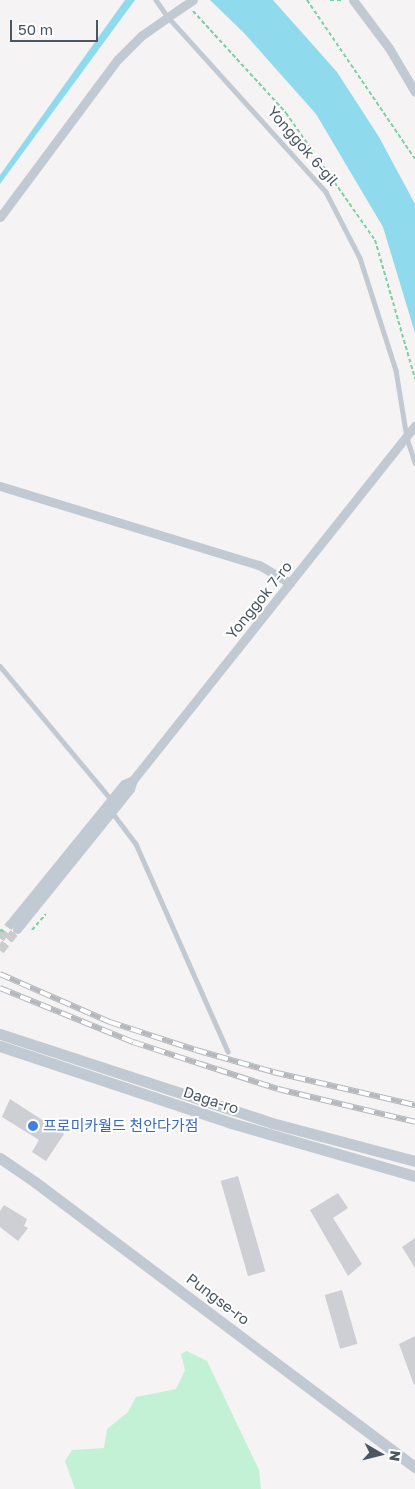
<!DOCTYPE html>
<meta charset="utf-8">
<style>
body{margin:0}
#map{position:relative;width:415px;height:1489px;overflow:hidden;background:#f5f3f3;font-family:"Golos Text","Noto Sans KR",sans-serif}
div>[style]{position:absolute}
.green>*{inset:0;background:#c3f1d5}
.water>*{inset:0;background:#90daee}
.building>*{inset:0;background:#cdcfd5;transform-origin:0 0}
.minor-tunnel>*{height:9px;margin-top:-4.5px;transform-origin:0;background:repeating-linear-gradient(90deg,#caccce 0 9px,transparent 0 13.5px)}
.path>*{height:2px;margin-top:-1px;transform-origin:0;background:repeating-linear-gradient(90deg,#7ad0a6 0 4px,transparent 0 6.5px)}
.service>*{height:4.5px;margin:-2.25px;padding:0 2.25px;transform-origin:2.25px;border-radius:2.25px;background:#c1cad2}
.minor>*{height:9px;margin:-4.5px;padding:0 4.5px;transform-origin:4.5px;border-radius:4.5px;background:#c1cad2}
.tertiary>*{height:11px;margin:-5.5px;padding:0 5.5px;transform-origin:5.5px;border-radius:5.5px;background:#c1cad2}
.rail>*{height:5.5px;margin-top:-2.75px;transform-origin:0;background:repeating-linear-gradient(90deg,#fff 0 11px,#b5b8bd 0 22px);box-sizing:border-box;border-block:1px solid #b5b8bd}
.minor-bridge>*{height:9px;margin:-4.5px;padding:0 4.5px;transform-origin:4.5px;border-radius:4.5px;background:#c1cad2}
.dots>*{width:14px;height:14px;translate:-50% -50%;box-sizing:border-box;border:2px solid #fff;border-radius:50%}
span{translate:-50% -50%;white-space:nowrap;text-align:center;line-height:1.15;-webkit-text-stroke:4px #fff;paint-order:stroke}
.street-label{font-size:15px;color:#4a5661}
.shop-label{font-size:15px;color:#366cbe}
.left{translate:0 -50%;text-align:left}
.north{position:absolute;left:355px;top:1429px;width:50px;height:50px;-webkit-text-stroke:4px #fff;paint-order:stroke;rotate:98deg;font-size:14px;font-weight:700;line-height:20px;text-align:center;color:#4a5661}
.north::after{content:'';display:block;margin:auto;width:18px;height:22px;background:#4a5661;clip-path:polygon(50% 0,100% 100%,50% 72%,0 100%)}
.scale{position:absolute;left:10px;top:20px;width:88px;height:22px;box-sizing:border-box;border:2px solid #4a5661;border-top:0;padding-left:6px;font-size:15px;line-height:18px;white-space:nowrap;color:#4a5661;-webkit-text-stroke:4px #fff;paint-order:stroke}
</style>
<div id="map">
<div class="green">
<div style="clip-path:polygon(187px 1351px,207px 1361px,259px 1470px,261px 1489px,75px 1489px,65px 1461px,72px 1450px,104px 1448px,107px 1429px,128px 1412px,136px 1397px,176px 1389px,185px 1370px,181px 1354px)"></div>
</div>
<div class="water">
<div style="clip-path:polygon(125px 0,135px 0,0 184px,0 175px)"></div>
<div style="clip-path:polygon(210px 0,273px 0,337px 72px,379px 137px,415px 204px,415px 333px,383px 227px,316px 114px,244px 33px)"></div>
</div>
<div class="building">
<div style="clip-path:polygon(10px 1099px,64px 1134px,46px 1161px,32px 1152px,39px 1140px,2px 1117px)"></div>
<div style="left:238px;top:1176px;width:99px;height:18px;rotate:74deg"></div>
<div style="clip-path:polygon(338px 1193px,348px 1208px,333px 1218px,362px 1264px,348px 1276px,310px 1210px)"></div>
<div style="clip-path:polygon(4px 1205px,27px 1219px,24px 1226px,28px 1228px,18px 1241px,0 1227px,0 1211px)"></div>
<div style="clip-path:polygon(415px 1238px,415px 1268px,402px 1247px)"></div>
<div style="left:342px;top:1290px;width:56px;height:18px;rotate:74deg"></div>
<div style="clip-path:polygon(415px 1336px,415px 1384px,414px 1385px,399px 1344px)"></div>
</div>
<div class="minor-tunnel">
<div style="left:0;top:938px;width:19px;rotate:-54deg"></div>
<div style="left:0;top:950px;width:27px;rotate:-51deg"></div>
</div>
<div class="path">
<div style="left:307px;top:0;width:192px;rotate:55.8deg"></div>
<div style="left:330px;top:0;width:13px"></div>
<div style="left:193px;top:11px;width:138px;rotate:47.6deg"></div>
<div style="left:286px;top:113px;width:155px;rotate:55deg"></div>
<div style="left:375px;top:240px;width:145px;rotate:73.9deg"></div>
<div style="left:0;top:930px;width:5px;rotate:22deg"></div>
<div style="left:32px;top:930px;width:21px;rotate:-49deg"></div>
</div>
<div class="service">
<div style="left:156px;top:0;width:21px;rotate:55deg"></div>
<div style="left:168px;top:17px;width:236px;rotate:47.9deg"></div>
<div style="left:326px;top:192px;width:74px;rotate:62.7deg"></div>
<div style="left:360px;top:258px;width:118px;rotate:72.2deg"></div>
<div style="left:396px;top:370px;width:69px;rotate:80.8deg"></div>
<div style="left:407px;top:438px;width:26px;rotate:72deg"></div>
<div style="left:0;top:666px;width:173px;rotate:50.2deg"></div>
<div style="left:112px;top:812px;width:40px;rotate:53deg"></div>
<div style="left:136px;top:844px;width:227px;rotate:66.1deg"></div>
</div>
<div class="minor">
<div style="left:353px;top:0;width:60px;rotate:53.1deg"></div>
<div style="left:389px;top:48px;width:51px;rotate:59.4deg"></div>
<div style="left:0;top:217px;width:196px;rotate:-53.3deg"></div>
<div style="left:117px;top:60px;width:34px;rotate:-45deg"></div>
<div style="left:141px;top:36px;width:45px;rotate:-35.1deg"></div>
<div style="left:0;top:486px;width:271px;rotate:17deg"></div>
<div style="left:259px;top:565px;width:36px;rotate:30deg"></div>
<div style="left:11px;top:923px;width:179px;rotate:-50.9deg"></div>
<div style="left:124px;top:784px;width:10px;rotate:-24deg"></div>
<div style="left:17px;top:929px;width:180px;rotate:-51.1deg"></div>
<div style="left:130px;top:789px;width:9px;rotate:-72deg"></div>
<div style="left:133px;top:780px;width:453px;rotate:-51.5deg"></div>
</div>
<div class="tertiary">
<div style="left:0;top:1034px;width:286px;rotate:18.1deg"></div>
<div style="left:272px;top:1123px;width:148px;rotate:14.9deg"></div>
<div style="left:0;top:1046px;width:243px;rotate:18.4deg"></div>
<div style="left:231px;top:1123px;width:191px;rotate:16.1deg"></div>
<div style="left:0;top:1158px;width:42px;rotate:34.4deg"></div>
<div style="left:35px;top:1182px;width:475px;rotate:36.9deg"></div>
</div>
<div class="rail">
<div style="left:0;top:974px;width:120px;rotate:23.6deg"></div>
<div style="left:110px;top:1022px;width:90px;rotate:18deg"></div>
<div style="left:196px;top:1050px;width:80px;rotate:15.9deg"></div>
<div style="left:273px;top:1072px;width:146px;rotate:13.1deg"></div>
<div style="left:0;top:988px;width:144px;rotate:22.1deg"></div>
<div style="left:133px;top:1042px;width:152px;rotate:18deg"></div>
<div style="left:278px;top:1089px;width:141px;rotate:13.5deg"></div>
</div>
<div class="minor-bridge">
<div style="left:178px;top:10px;width:18px;rotate:-34deg"></div>
</div>
<div class="dots">
<div style="left:33px;top:1126px;background:#3f7fe0"></div>
</div>
<div class="street-label">
<span style="left:303px;top:146px;rotate:49deg">Yonggok 6-gil</span>
<span style="left:259px;top:600px;rotate:-51deg">Yonggok 7-ro</span>
<span style="left:211px;top:1100px;rotate:18deg">Daga-ro</span>
<span style="left:218px;top:1299px;rotate:37deg">Pungse-ro</span>
</div>
<div class="shop-label">
<span class="left" style="left:43px;top:1126px">프로미카월드 천안다가점</span>
</div>
<div class="north">N</div>
<div class="scale">50 m</div>
</div>
